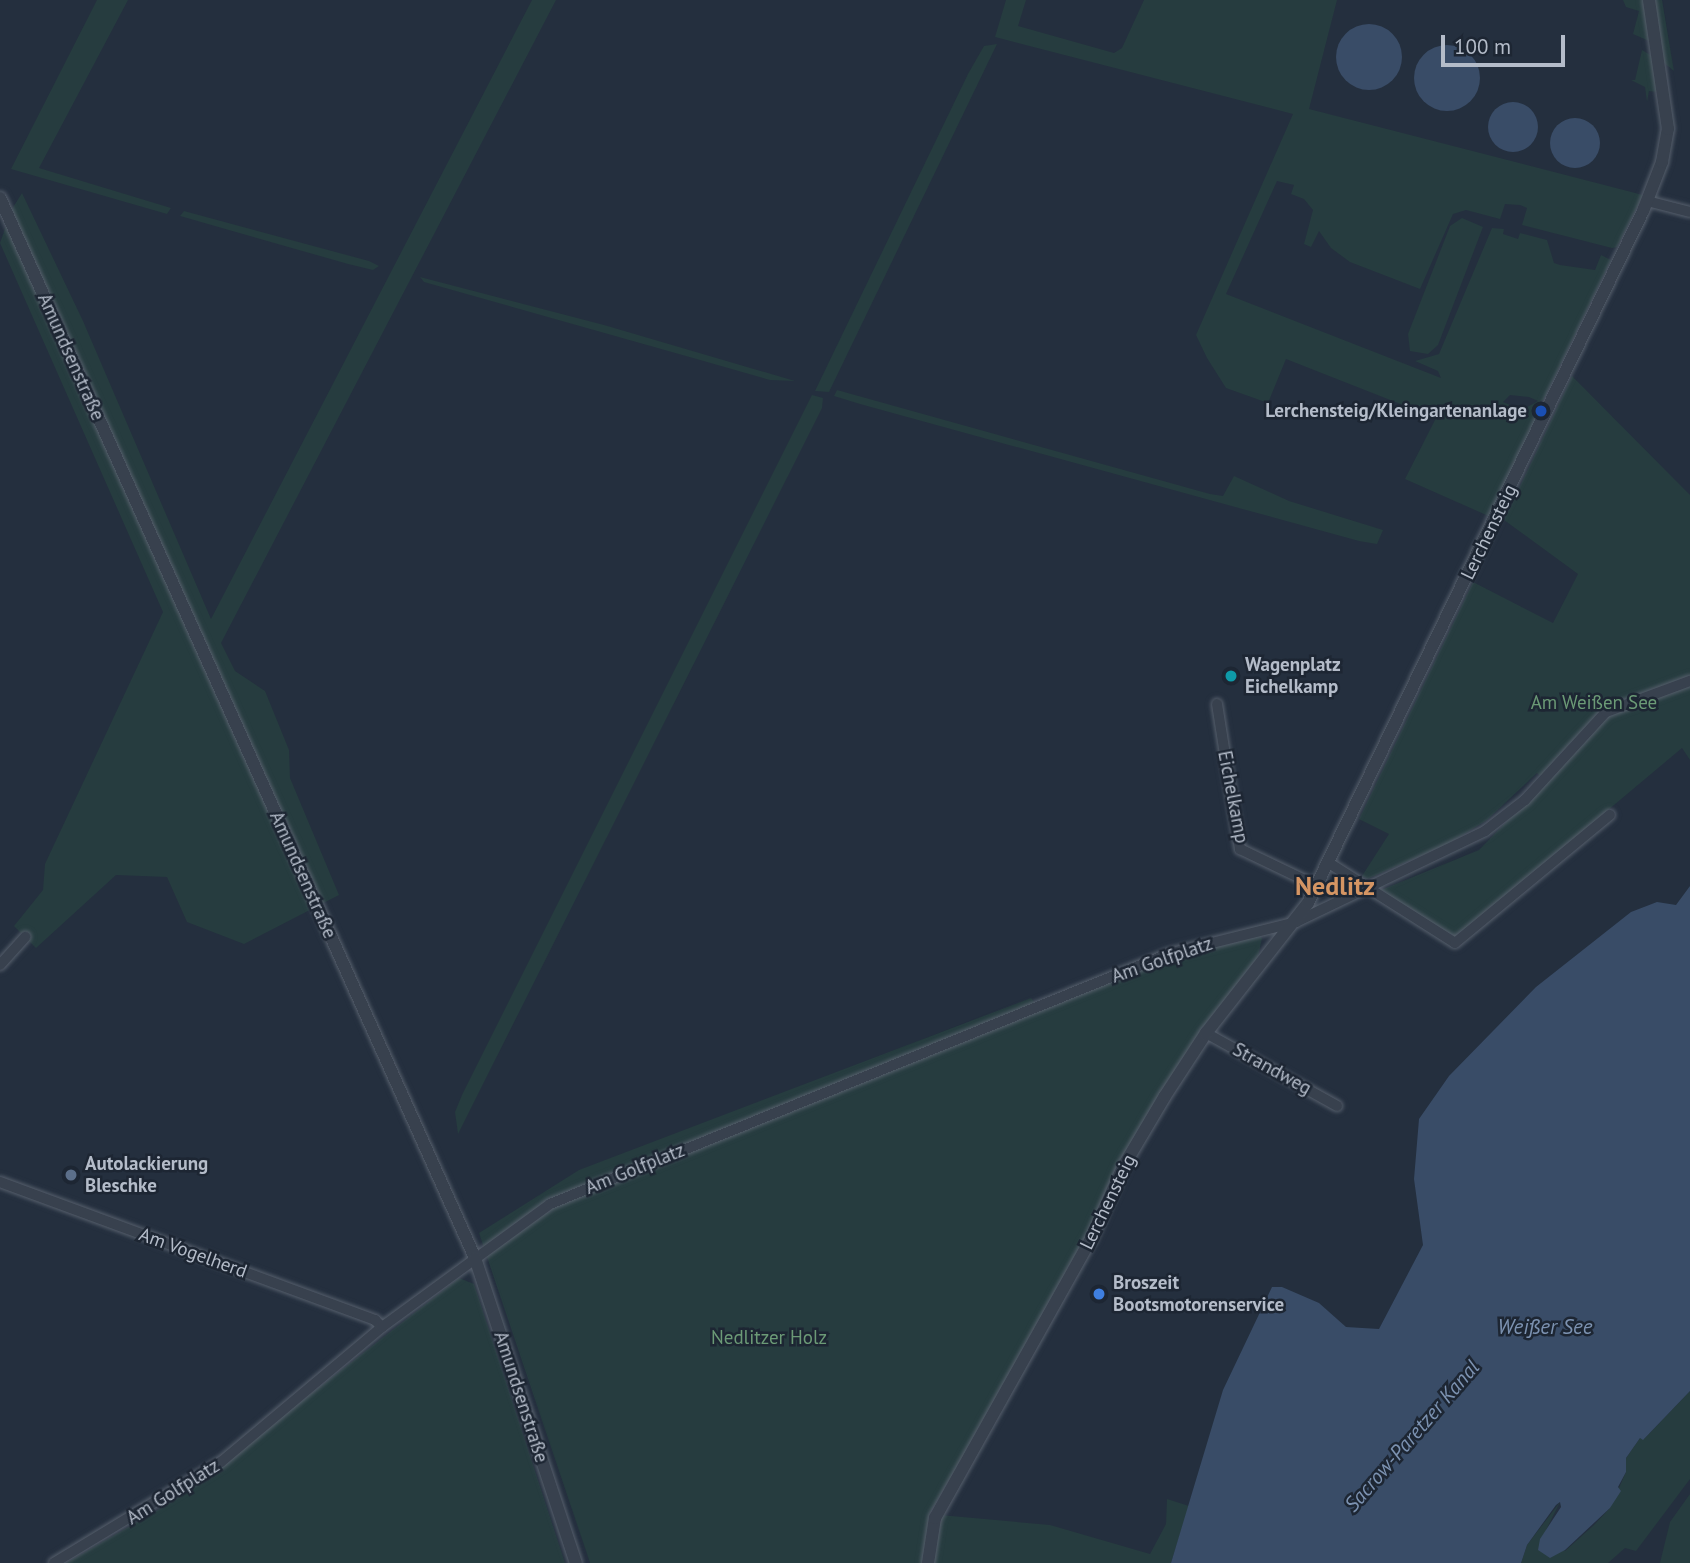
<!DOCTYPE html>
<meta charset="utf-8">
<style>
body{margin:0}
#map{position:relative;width:1690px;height:1563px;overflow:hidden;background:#242f3e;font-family:"PT Sans",sans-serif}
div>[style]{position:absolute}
.green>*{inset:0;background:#263c3f}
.water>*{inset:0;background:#394c67}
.round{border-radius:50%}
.roads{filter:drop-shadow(0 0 2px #565f6c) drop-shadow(0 0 2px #565f6c)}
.minor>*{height:10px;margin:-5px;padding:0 5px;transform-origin:5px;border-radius:5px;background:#38414e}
.tertiary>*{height:12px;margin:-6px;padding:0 6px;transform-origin:6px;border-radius:6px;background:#38414e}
.dots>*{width:19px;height:19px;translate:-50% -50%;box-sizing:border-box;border:4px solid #1d2633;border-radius:50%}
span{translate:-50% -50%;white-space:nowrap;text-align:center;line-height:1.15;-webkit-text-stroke:5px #1d2633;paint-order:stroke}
.street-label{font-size:19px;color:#b4bcc9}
.poi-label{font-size:19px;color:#b4bcc9;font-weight:700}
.right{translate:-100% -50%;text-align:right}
.left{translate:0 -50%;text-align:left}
.park-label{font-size:19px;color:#6b9a76}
.water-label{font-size:21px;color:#7c92b1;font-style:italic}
.district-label{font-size:26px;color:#d59563;font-weight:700}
.scale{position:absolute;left:1441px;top:35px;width:124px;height:32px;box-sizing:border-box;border:4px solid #b4bcc9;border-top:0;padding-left:9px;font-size:21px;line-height:24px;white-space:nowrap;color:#b4bcc9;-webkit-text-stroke:5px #1d2633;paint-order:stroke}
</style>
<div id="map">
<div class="green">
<div style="clip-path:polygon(97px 0,128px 0,39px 168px,171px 208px,167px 214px,11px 169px)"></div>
<div style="clip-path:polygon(532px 0,556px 0,221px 643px,235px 671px,265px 691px,289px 750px,290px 778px,339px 895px,244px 944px,187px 922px,167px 877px,116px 875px,36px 948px,14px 926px,43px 890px,45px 864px,163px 612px,0 243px,12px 209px,22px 193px,83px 321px,211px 619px)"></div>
<div style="clip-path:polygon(evenodd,1006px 0,1026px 0,1018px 26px,1114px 53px,1122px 48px,1144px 0,1337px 0,1309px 109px,1643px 195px,1617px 247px,1612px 248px,1522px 225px,1527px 208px,1520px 205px,1505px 204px,1500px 219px,1466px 210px,1453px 214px,1420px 289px,1350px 262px,1331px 248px,1319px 231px,1311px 247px,1304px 244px,1313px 210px,1304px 199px,1291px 194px,1294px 185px,1277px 181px,1226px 294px,1441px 378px,1438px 371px,1415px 361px,1439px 354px,1492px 228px,1504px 229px,1503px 234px,1518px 239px,1520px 233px,1547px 240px,1554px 263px,1560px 265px,1595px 270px,1601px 255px,1611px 260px,1544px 399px,1538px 403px,1536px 425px,1493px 518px,1405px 479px,1436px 418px,1286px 359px,1268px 403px,1226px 388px,1207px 358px,1196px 335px,1293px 114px,995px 37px,1006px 0,1510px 395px,1529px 397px,1538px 401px,1522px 410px,1503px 402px,1510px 395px)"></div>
<div style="clip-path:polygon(1623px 0,1645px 0,1649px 41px,1633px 34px,1639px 11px,1626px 7px)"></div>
<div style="clip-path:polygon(1654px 0,1662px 0,1674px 71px,1664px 63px)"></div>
<div style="clip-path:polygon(997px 44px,829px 392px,815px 391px,968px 74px,984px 46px)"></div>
<div style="clip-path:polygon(1642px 50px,1652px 56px,1657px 92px,1649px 91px,1647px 102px,1645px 87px,1631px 80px,1635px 80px)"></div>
<div style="clip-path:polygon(184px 211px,369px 261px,379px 266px,373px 270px,348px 264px,180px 216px)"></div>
<div style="clip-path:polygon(1462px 218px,1483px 227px,1438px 345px,1428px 354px,1410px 351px,1408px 334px,1450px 226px)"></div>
<div style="clip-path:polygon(420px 277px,604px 325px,795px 381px,770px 380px,693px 358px,424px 282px)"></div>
<div style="clip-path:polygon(1572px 376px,1690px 495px,1690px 760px,1682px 748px,1453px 940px,1381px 890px,1479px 850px,1546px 781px,1537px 773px,1487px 820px,1448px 844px,1367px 879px,1362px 876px,1389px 834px,1359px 819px,1473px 582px,1553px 623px,1578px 574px,1504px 520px)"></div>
<div style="clip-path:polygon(837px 390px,1210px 494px,1223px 496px,1234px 476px,1289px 501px,1383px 530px,1377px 544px,1359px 541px,860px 404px,834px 396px)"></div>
<div style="clip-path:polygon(812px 395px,823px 398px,822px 408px,458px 1134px,455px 1112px,462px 1095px)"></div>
<div style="clip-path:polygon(1256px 934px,1262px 938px,1258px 957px,1101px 1205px,1058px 1296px,929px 1514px,1050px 1525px,1150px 1554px,1166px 1524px,1167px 1499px,1189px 1506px,1171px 1563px,590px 1563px,479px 1233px,579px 1170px,1031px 998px,1039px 1008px,1156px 962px)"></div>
<div style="clip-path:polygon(459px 1278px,474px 1284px,565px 1563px,66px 1563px,175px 1500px)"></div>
<div style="clip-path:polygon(1690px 1391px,1690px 1479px,1636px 1551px,1625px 1548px,1608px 1563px,1521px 1563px,1527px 1545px,1560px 1502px,1546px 1530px,1565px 1551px,1594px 1525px,1610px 1508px,1626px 1472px,1626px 1458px,1640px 1438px,1644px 1439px)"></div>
<div style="clip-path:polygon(1690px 1494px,1690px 1563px,1660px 1563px,1670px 1522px)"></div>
</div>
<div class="water">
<div class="round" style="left:1336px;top:24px;width:66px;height:66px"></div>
<div class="round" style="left:1414px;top:45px;width:66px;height:66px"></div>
<div class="round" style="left:1488px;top:102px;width:50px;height:50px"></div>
<div class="round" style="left:1550px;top:118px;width:50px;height:50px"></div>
<div style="clip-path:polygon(1690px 886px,1690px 1391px,1643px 1440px,1640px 1438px,1626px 1458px,1626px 1472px,1618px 1487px,1621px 1491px,1610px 1508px,1565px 1550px,1550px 1558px,1538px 1550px,1540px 1539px,1561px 1507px,1560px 1502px,1556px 1505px,1527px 1545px,1521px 1563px,1171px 1563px,1223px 1390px,1272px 1287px,1282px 1287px,1319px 1303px,1346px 1327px,1379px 1329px,1423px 1245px,1414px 1179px,1419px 1119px,1449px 1076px,1536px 987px,1631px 912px,1657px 902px,1676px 905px)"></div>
</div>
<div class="roads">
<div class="minor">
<div style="left:1647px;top:201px;width:44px;rotate:14.3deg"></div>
<div style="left:1217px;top:704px;width:147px;rotate:81deg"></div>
<div style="left:1240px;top:849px;width:85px;rotate:25.7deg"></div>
<div style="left:1329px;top:863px;width:149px;rotate:32.4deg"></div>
<div style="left:1455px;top:943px;width:201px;rotate:-39.6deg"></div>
<div style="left:0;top:965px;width:38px;rotate:-48deg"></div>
<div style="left:1206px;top:1033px;width:150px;rotate:29.1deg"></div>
<div style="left:0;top:1182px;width:400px;rotate:20.2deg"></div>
<div style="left:375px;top:1320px;width:10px;rotate:45deg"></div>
<div style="left:54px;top:1563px;width:195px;rotate:-31.2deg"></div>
<div style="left:221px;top:1462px;width:210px;rotate:-40deg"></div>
<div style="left:382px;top:1327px;width:208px;rotate:-36.2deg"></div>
<div style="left:550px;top:1204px;width:667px;rotate:-22.02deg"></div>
<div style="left:1168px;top:954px;width:132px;rotate:-14deg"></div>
<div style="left:1296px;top:922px;width:210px;rotate:-25.7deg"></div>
<div style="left:1485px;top:831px;width:51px;rotate:-37.8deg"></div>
<div style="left:1525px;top:800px;width:120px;rotate:-47.4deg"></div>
<div style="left:1606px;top:712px;width:90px;rotate:-20.3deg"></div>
</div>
<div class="tertiary">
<div style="left:0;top:198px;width:1162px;rotate:65.86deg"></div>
<div style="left:475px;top:1258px;width:321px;rotate:71.7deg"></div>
<div style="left:928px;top:1563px;width:46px;rotate:-81.2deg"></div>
<div style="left:935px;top:1518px;width:320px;rotate:-60.8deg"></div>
<div style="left:1091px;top:1239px;width:79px;rotate:-66deg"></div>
<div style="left:1123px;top:1167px;width:82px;rotate:-59.4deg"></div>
<div style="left:1165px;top:1096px;width:75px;rotate:-56.9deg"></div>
<div style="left:1206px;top:1033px;width:165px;rotate:-51.9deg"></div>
<div style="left:1308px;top:903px;width:769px;rotate:-64.17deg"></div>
<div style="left:1643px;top:211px;width:53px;rotate:-68.8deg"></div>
<div style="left:1662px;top:162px;width:34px;rotate:-80deg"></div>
<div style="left:1668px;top:129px;width:130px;rotate:-98.4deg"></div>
</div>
</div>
<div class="dots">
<div style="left:1541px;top:411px;background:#1a4fb4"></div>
<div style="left:1231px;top:676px;background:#0f9aa8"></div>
<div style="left:71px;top:1175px;background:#5c6f8a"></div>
<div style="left:1099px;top:1294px;background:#3f7fe0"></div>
</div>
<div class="street-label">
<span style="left:71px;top:357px;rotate:66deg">Amundsenstraße</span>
<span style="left:1489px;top:532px;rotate:-64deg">Lerchensteig</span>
<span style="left:1233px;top:797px;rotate:79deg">Eichelkamp</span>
<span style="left:303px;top:875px;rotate:66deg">Amundsenstraße</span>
<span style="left:1162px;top:960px;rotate:-19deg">Am Golfplatz</span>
<span style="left:1272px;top:1069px;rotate:29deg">Strandweg</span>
<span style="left:635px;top:1169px;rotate:-22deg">Am Golfplatz</span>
<span style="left:1108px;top:1202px;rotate:-64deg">Lerchensteig</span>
<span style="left:193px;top:1253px;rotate:20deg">Am Vogelherd</span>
<span style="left:521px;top:1397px;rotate:72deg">Amundsenstraße</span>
<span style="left:173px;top:1492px;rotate:-32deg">Am Golfplatz</span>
</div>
<div class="poi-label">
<span class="right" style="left:1527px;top:411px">Lerchensteig/Kleingartenanlage</span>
<span class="left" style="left:1245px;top:676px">Wagenplatz<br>Eichelkamp</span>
<span class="left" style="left:85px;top:1175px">Autolackierung<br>Bleschke</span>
<span class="left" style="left:1113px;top:1294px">Broszeit<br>Bootsmotorenservice</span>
</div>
<div class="park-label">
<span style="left:1594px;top:703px">Am Weißen See</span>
<span style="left:769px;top:1338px">Nedlitzer Holz</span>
</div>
<div class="water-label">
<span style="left:1545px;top:1327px">Weißer See</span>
<span style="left:1412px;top:1436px;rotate:-49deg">Sacrow-Paretzer Kanal</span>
</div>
<div class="district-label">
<span style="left:1335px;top:886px">Nedlitz</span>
</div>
<div class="scale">100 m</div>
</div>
